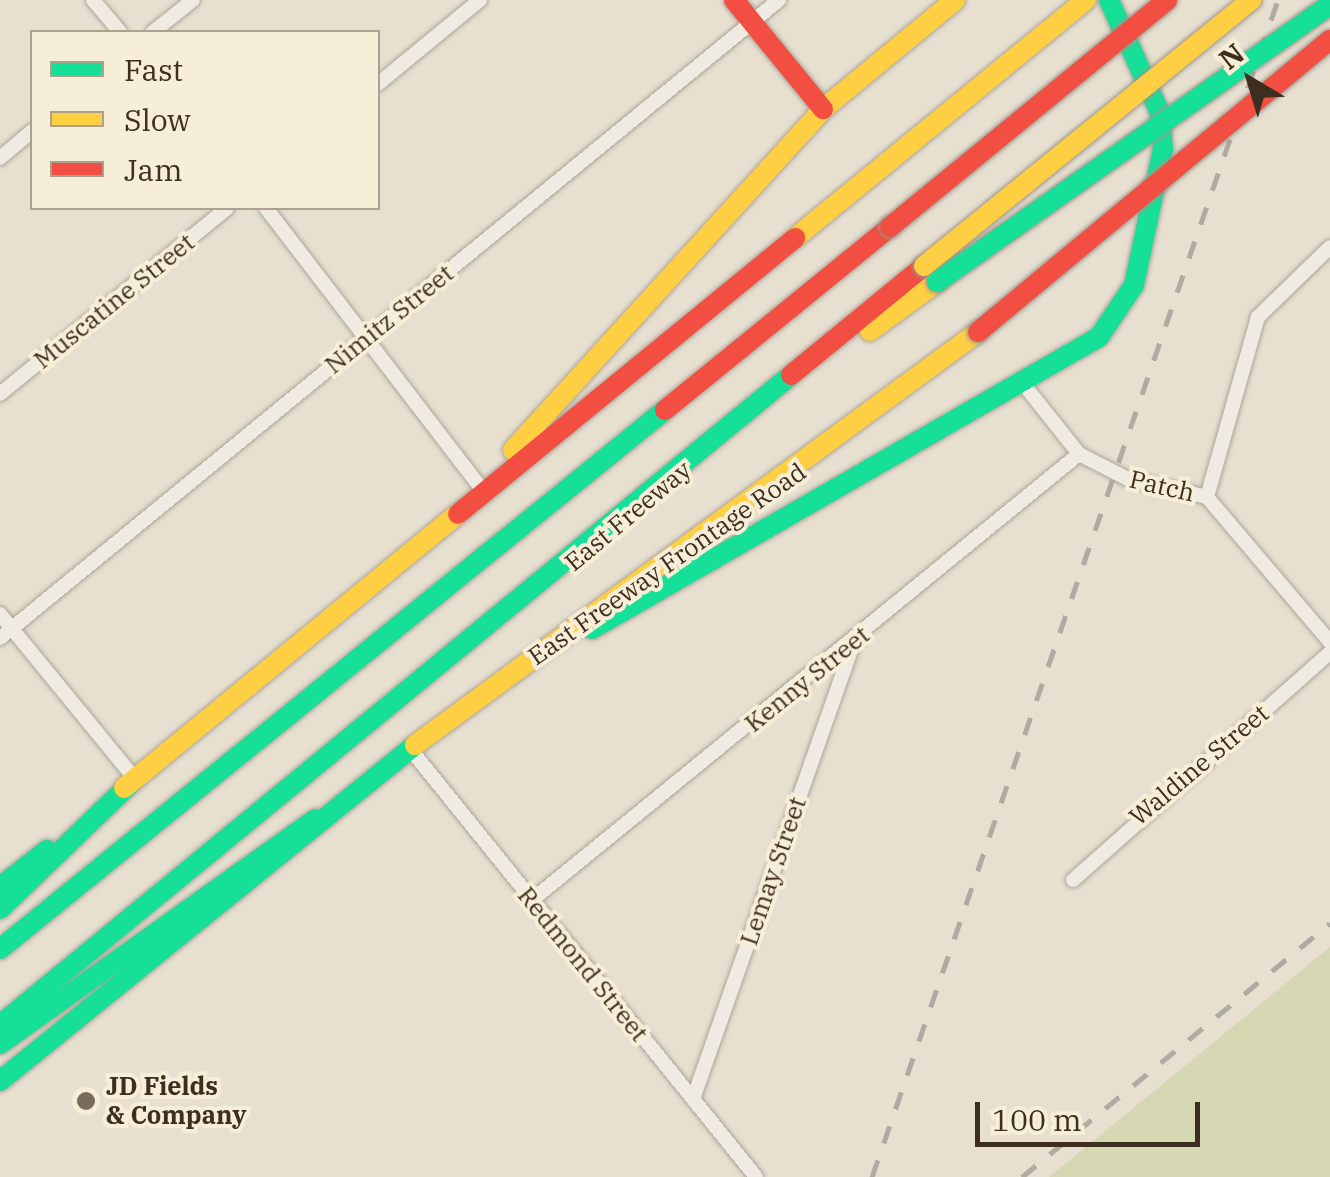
<!DOCTYPE html>
<style>
body{margin:0}
#map{position:relative;width:1330px;height:1177px;overflow:hidden;background:#e7e0d1;font-family:"IBM Plex Serif",serif}
div>[style]{position:absolute}
.green>*{inset:0;background:#d6d7b3}
.roads{filter:drop-shadow(0 0 2px #ada599) drop-shadow(0 0 2px #ada599)}
.street>*{height:14px;margin:-7px;padding:0 7px;transform-origin:7px;border-radius:7px;background:#efebe3}
.fast>*{height:20px;margin:-10px;padding:0 10px;transform-origin:10px;border-radius:10px;background:#16e098}
.slow>*{height:20px;margin:-10px;padding:0 10px;transform-origin:10px;border-radius:10px;background:#ffcf43}
.jam>*{height:20px;margin:-10px;padding:0 10px;transform-origin:10px;border-radius:10px;background:#f24e42}
.rail>*{height:5px;margin-top:-2.5px;transform-origin:0;background:repeating-linear-gradient(90deg,#afaaa2 0 18px,transparent 0 36px)}
.bridges{filter:drop-shadow(0 0 2px #9c958a) drop-shadow(0 0 2px #9c958a)}
.fast-bridge>*{height:20px;margin:-10px;padding:0 10px;transform-origin:10px;border-radius:10px;background:#16e098}
.slow-bridge>*{height:20px;margin:-10px;padding:0 10px;transform-origin:10px;border-radius:10px;background:#ffcf43}
.jam-bridge>*{height:20px;margin:-10px;padding:0 10px;transform-origin:10px;border-radius:10px;background:#f24e42}
.dots>*{width:28px;height:28px;translate:-50% -50%;box-sizing:border-box;border:5px solid #f7eed8;border-radius:50%}
span{translate:-50% -50%;white-space:nowrap;text-align:center;line-height:1.15;-webkit-text-stroke:8px #f7eed8;paint-order:stroke}
.street-label{font-size:25px;color:#3d2e20}
.poi-label{font-size:25px;color:#3d2e20;font-weight:700}
.left{translate:0 -50%;text-align:left}
.legend{position:absolute;left:30px;top:30px;width:350px;height:180px;box-sizing:border-box;background:#f7eed8;border:2px solid #ada18e;margin:0;padding:12px 18px;list-style:none;font-size:30px;color:#3d2e20}
.legend li{display:flex;align-items:center;gap:20px;height:50px}
.legend b{width:50px;border:2px solid #ada18e}
.north{position:absolute;left:1200px;top:30px;width:100px;height:100px;-webkit-text-stroke:8px #f7eed8;paint-order:stroke;rotate:322deg;font-size:28px;font-weight:700;line-height:40px;text-align:center;color:#3d2e20}
.north::after{content:'';display:block;margin:auto;width:35px;height:45px;background:#3d2e20;clip-path:polygon(50% 0,100% 100%,50% 72%,0 100%)}
.scale{position:absolute;left:975px;top:1102px;width:225px;height:45px;box-sizing:border-box;border:5px solid #3d2e20;border-top:0;padding-left:12px;font-size:30px;line-height:35px;white-space:nowrap;color:#3d2e20;-webkit-text-stroke:8px #f7eed8;paint-order:stroke}
</style>
<div id="map">
<div class="green">
<div style="clip-path:polygon(1330px 947px,1330px 1177px,1049px 1177px)"></div>
</div>
<div class="roads">
<div class="street">
<div style="left:93px;top:0;width:42px;rotate:49.8deg"></div>
<div style="left:153px;top:32px;width:51px;rotate:-38.7deg"></div>
<div style="left:378px;top:84px;width:132px;rotate:-39.5deg"></div>
<div style="left:0;top:158px;width:42px;rotate:-40.2deg"></div>
<div style="left:266px;top:208px;width:353px;rotate:52.5deg"></div>
<div style="left:1025px;top:386px;width:87px;rotate:51.5deg"></div>
<div style="left:1079px;top:454px;width:55px;rotate:27deg"></div>
<div style="left:1128px;top:479px;width:81px;rotate:12.8deg"></div>
<div style="left:1207px;top:497px;width:190px;rotate:49.7deg"></div>
<div style="left:0;top:394px;width:293px;rotate:-39.3deg"></div>
<div style="left:1207px;top:497px;width:187px;rotate:-74.2deg"></div>
<div style="left:1258px;top:317px;width:100px;rotate:-44.2deg"></div>
<div style="left:0;top:614px;width:213px;rotate:50.7deg"></div>
<div style="left:0;top:638px;width:1007px;rotate:-39.32deg"></div>
<div style="left:411px;top:750px;width:549px;rotate:51.06deg"></div>
<div style="left:1073px;top:880px;width:343px;rotate:-41.5deg"></div>
<div style="left:532px;top:900px;width:706px;rotate:-39.19deg"></div>
<div style="left:693px;top:1099px;width:485px;rotate:-70.6deg"></div>
</div>
<div class="fast">
<div style="left:592px;top:629px;width:585px;rotate:-29.94deg"></div>
<div style="left:1099px;top:337px;width:63px;rotate:-56.1deg"></div>
<div style="left:1134px;top:285px;width:139px;rotate:-78deg"></div>
<div style="left:1163px;top:149px;width:36px;rotate:-95deg"></div>
<div style="left:1160px;top:113px;width:124px;rotate:-114.3deg"></div>
<div style="left:0;top:887px;width:60px;rotate:-38.2deg"></div>
<div style="left:0;top:909px;width:187px;rotate:-43.9deg"></div>
<div style="left:0;top:949px;width:856px;rotate:-39.03deg"></div>
<div style="left:0;top:1025px;width:1024px;rotate:-39.41deg"></div>
<div style="left:0;top:1044px;width:387px;rotate:-35.5deg"></div>
<div style="left:0;top:1081px;width:534px;rotate:-38.99deg"></div>
</div>
<div class="slow">
<div style="left:795px;top:238px;width:376px;rotate:-39.3deg"></div>
<div style="left:870px;top:331px;width:83px;rotate:-36.2deg"></div>
<div style="left:513px;top:450px;width:461px;rotate:-47.7deg"></div>
<div style="left:823px;top:109px;width:171px;rotate:-39.5deg"></div>
<div style="left:415px;top:745px;width:698px;rotate:-36.26deg"></div>
<div style="left:124px;top:788px;width:432px;rotate:-39.4deg"></div>
</div>
<div class="jam">
<div style="left:734px;top:0;width:141px;rotate:50.8deg"></div>
<div style="left:791px;top:375px;width:172px;rotate:-39.3deg"></div>
<div style="left:665px;top:410px;width:290px;rotate:-39.1deg"></div>
<div style="left:458px;top:514px;width:436px;rotate:-39.3deg"></div>
</div>
</div>
<div class="rail">
<div style="left:872px;top:1177px;width:1245px;rotate:-70.97deg"></div>
<div style="left:1022px;top:1177px;width:399px;rotate:-39.5deg"></div>
</div>
<div class="bridges">
<div class="fast-bridge">
<div style="left:937px;top:282px;width:481px;rotate:-35.2deg"></div>
</div>
<div class="slow-bridge">
<div style="left:924px;top:266px;width:422px;rotate:-39.1deg"></div>
</div>
<div class="jam-bridge">
<div style="left:890px;top:227px;width:358px;rotate:-39.3deg"></div>
<div style="left:978px;top:332px;width:457px;rotate:-39.7deg"></div>
</div>
</div>
<div class="dots">
<div style="left:86px;top:1101px;background:#786c5e"></div>
</div>
<div class="street-label">
<span style="left:114px;top:301px;rotate:-39deg">Muscatine Street</span>
<span style="left:389px;top:319px;rotate:-39deg">Nimitz Street</span>
<span style="left:1162px;top:486px;rotate:13deg">Patch</span>
<span style="left:628px;top:516px;rotate:-40deg">East Freeway</span>
<span style="left:667px;top:564px;rotate:-35deg">East Freeway Frontage Road</span>
<span style="left:807px;top:679px;rotate:-39deg">Kenny Street</span>
<span style="left:1199px;top:765px;rotate:-40deg">Waldine Street</span>
<span style="left:773px;top:871px;rotate:-71deg">Lemay Street</span>
<span style="left:583px;top:964px;rotate:51deg">Redmond Street</span>
</div>
<div class="poi-label">
<span class="left" style="left:106px;top:1101px">JD Fields<br>&amp; Company</span>
</div>
<ul class="legend">
<li><b style="height:12px;background:#16e098"></b>Fast</li>
<li><b style="height:12px;background:#ffcf43"></b>Slow</li>
<li><b style="height:12px;background:#f24e42"></b>Jam</li>
</ul>
<div class="north">N</div>
<div class="scale">100 m</div>
</div>
